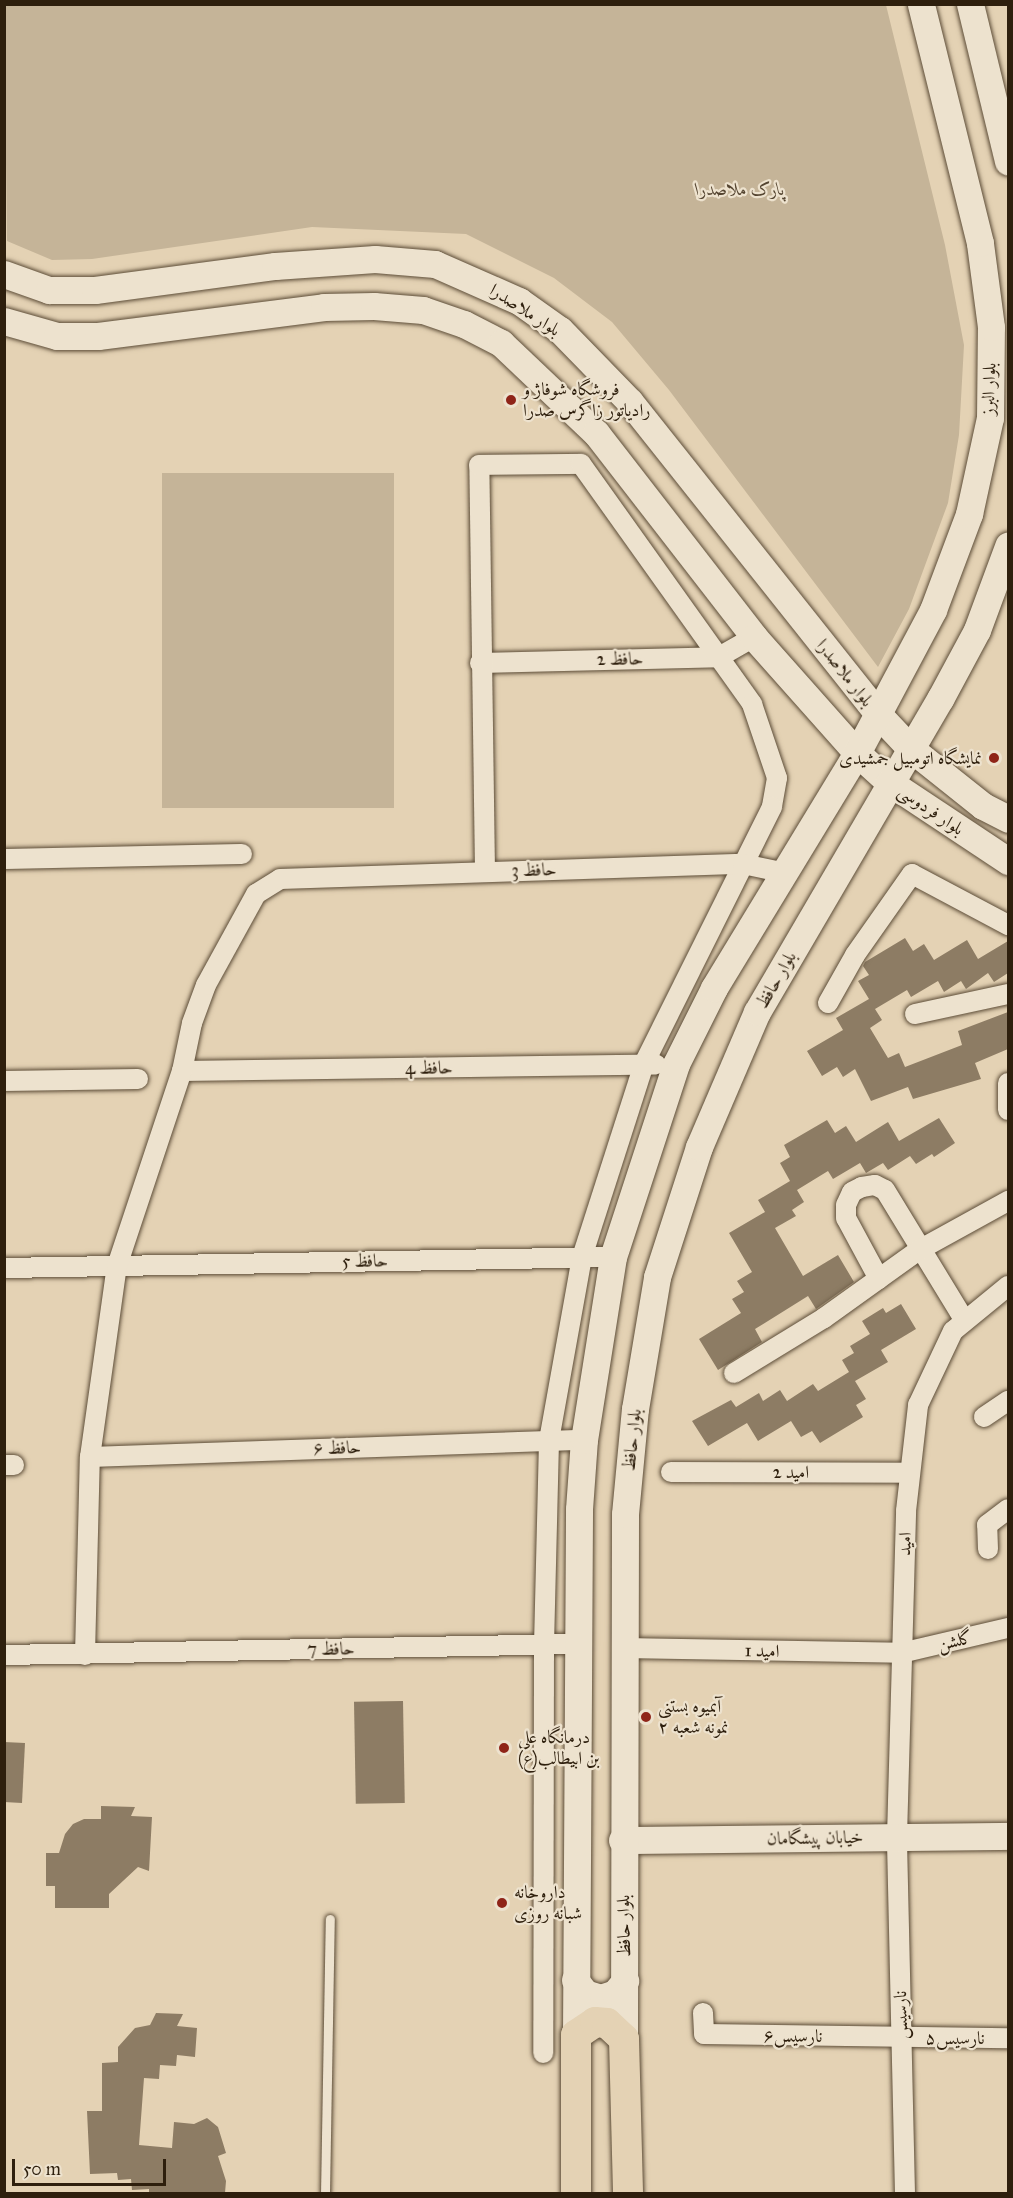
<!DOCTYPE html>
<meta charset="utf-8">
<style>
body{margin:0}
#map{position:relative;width:1013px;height:2198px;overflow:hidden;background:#e4d2b4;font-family:"IM FELL Great Primer",Amiri,serif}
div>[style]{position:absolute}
.green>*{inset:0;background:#c5b498;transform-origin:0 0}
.building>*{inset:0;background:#8d7c64;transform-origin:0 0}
.roads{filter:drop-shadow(0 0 2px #5c4c37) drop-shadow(0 0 2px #5c4c37)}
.lane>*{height:9px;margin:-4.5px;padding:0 4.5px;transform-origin:4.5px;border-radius:4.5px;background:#ede2ce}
.street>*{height:20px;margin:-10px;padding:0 10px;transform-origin:10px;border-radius:10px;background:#ede2ce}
.secondary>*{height:27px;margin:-13.5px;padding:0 13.5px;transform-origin:13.5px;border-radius:13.5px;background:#ede2ce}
.primary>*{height:30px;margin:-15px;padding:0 15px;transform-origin:15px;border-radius:15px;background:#e4d2b4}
.dots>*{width:16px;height:16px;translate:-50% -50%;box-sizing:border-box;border:3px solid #ede2ce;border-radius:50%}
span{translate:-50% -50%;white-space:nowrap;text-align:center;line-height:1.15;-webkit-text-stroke:4.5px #ede2ce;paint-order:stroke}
.park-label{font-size:18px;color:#544430;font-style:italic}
.street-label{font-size:18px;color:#2e1f0d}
.poi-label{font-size:18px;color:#2e1f0d}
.left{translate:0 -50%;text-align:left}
.right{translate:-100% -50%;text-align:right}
.frame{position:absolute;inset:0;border:6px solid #2e1f0d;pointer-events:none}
.scale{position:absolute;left:12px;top:2159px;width:154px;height:27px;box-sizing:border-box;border:3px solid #2e1f0d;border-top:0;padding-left:8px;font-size:18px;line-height:21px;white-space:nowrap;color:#2e1f0d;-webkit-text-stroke:4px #ede2ce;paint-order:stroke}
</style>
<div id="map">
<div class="green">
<div style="clip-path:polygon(4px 5px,886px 5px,945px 245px,964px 345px,959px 435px,948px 503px,909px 609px,878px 667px,669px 390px,612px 322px,554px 278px,466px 234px,312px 227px,92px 259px,52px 260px,7px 241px)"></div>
<div style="left:394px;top:473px;width:335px;height:232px;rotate:90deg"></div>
</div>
<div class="building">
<div style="clip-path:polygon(905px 938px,913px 951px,924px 944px,934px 960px,967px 940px,978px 959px,1008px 941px,1008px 973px,994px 982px,988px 973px,966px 989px,961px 981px,944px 992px,938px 981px,911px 997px,907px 990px,875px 1009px,882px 1020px,870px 1028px,888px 1058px,899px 1053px,905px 1067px,962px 1045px,958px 1031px,1008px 1012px,1008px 1049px,975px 1063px,981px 1079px,913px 1099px,908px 1087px,871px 1101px,855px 1069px,843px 1077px,837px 1067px,822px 1076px,807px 1051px,843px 1030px,836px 1018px,869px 999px,858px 981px,869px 975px,863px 966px,865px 962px)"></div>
<div style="clip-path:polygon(939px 1118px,955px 1143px,934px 1157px,932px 1154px,916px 1164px,910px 1156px,888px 1170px,883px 1163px,866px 1173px,860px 1163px,833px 1179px,828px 1171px,797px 1190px,804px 1202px,792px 1210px,796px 1216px,775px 1228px,803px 1276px,838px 1255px,854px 1282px,816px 1309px,808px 1296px,755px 1329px,762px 1342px,718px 1370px,699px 1339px,741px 1313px,732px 1299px,744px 1292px,737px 1281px,752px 1272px,729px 1233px,765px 1212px,758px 1200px,790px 1181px,780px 1163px,790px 1157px,784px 1145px,827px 1120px,835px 1133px,846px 1126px,856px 1142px,888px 1122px,899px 1141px)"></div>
<div style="clip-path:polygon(901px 1304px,916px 1329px,881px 1350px,888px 1362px,855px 1381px,866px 1399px,856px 1405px,863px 1417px,820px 1443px,812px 1431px,801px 1437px,791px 1421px,758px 1441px,747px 1423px,708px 1446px,692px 1421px,731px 1400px,736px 1407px,759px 1393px,763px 1401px,780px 1390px,787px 1401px,813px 1384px,818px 1391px,849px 1372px,842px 1360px,854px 1353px,850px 1346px,870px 1334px,862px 1321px,883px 1308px,886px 1313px)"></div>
<div style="left:403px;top:1701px;width:102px;height:49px;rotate:89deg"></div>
<div style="clip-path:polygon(4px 1742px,25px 1743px,22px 1803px,4px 1802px)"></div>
<div style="clip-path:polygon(101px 1806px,135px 1807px,131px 1816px,152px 1817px,149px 1871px,138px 1867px,109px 1894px,109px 1908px,55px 1908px,55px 1886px,46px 1886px,46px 1853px,59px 1853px,65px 1834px,73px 1824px,84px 1819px,101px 1819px)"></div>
<div style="clip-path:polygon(156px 2013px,183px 2014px,177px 2026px,197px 2028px,195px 2057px,177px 2055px,176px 2066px,160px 2065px,159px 2079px,144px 2078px,139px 2145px,172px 2148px,174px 2122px,194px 2124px,207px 2118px,218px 2127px,226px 2153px,218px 2156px,226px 2181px,225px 2193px,149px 2193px,149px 2189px,132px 2190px,131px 2179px,118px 2180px,117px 2173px,90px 2174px,87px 2111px,102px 2111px,102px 2063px,118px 2062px,118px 2047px,135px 2028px,150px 2025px)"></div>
</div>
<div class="roads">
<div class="lane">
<div style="left:325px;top:2194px;width:275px;rotate:-89deg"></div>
</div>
<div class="street">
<div style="left:480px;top:663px;width:239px;rotate:-1.4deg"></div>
<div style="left:719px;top:657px;width:40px;rotate:-29.7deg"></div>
<div style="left:4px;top:859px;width:238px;rotate:-1.2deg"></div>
<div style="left:485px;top:871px;width:406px;rotate:-90.8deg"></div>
<div style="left:479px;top:465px;width:102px;rotate:-0.6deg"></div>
<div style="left:581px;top:464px;width:295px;rotate:54.5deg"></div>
<div style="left:752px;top:704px;width:78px;rotate:71.3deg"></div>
<div style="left:777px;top:778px;width:29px;rotate:100deg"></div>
<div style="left:772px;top:807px;width:287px;rotate:116.5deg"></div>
<div style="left:644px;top:1064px;width:203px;rotate:107.8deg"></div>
<div style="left:582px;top:1257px;width:187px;rotate:100.2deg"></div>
<div style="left:549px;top:1441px;width:203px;rotate:91.4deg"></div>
<div style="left:544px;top:1644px;width:409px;rotate:90.1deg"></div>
<div style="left:828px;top:1003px;width:55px;rotate:-60.6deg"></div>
<div style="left:855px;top:955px;width:99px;rotate:-54.9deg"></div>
<div style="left:912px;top:874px;width:109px;rotate:28deg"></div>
<div style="left:915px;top:1014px;width:95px;rotate:-12.1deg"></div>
<div style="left:182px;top:1071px;width:474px;rotate:-0.8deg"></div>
<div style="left:4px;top:1081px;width:134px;rotate:-0.9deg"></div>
<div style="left:1008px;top:1083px;width:27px;rotate:90deg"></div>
<div style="left:4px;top:1268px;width:609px;rotate:-1.03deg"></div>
<div style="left:879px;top:1279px;width:69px;rotate:-118.4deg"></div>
<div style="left:846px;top:1218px;width:13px;rotate:-90deg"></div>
<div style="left:846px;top:1205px;width:14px;rotate:-65deg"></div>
<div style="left:852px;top:1192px;width:11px;rotate:-27deg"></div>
<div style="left:862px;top:1187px;width:13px;rotate:-9deg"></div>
<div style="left:875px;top:1185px;width:11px;rotate:27deg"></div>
<div style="left:885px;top:1190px;width:153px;rotate:58.6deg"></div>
<div style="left:734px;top:1373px;width:105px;rotate:-31.4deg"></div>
<div style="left:824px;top:1318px;width:117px;rotate:-35.6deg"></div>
<div style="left:919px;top:1250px;width:102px;rotate:-28.8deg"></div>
<div style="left:984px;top:1417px;width:29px;rotate:-34deg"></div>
<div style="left:90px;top:1457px;width:494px;rotate:-2deg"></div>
<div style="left:4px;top:1465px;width:10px"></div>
<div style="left:671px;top:1472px;width:239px;rotate:0.2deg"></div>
<div style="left:988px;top:1549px;width:24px;rotate:-92deg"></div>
<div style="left:987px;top:1525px;width:26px;rotate:-37deg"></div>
<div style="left:623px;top:1648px;width:278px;rotate:1deg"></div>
<div style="left:901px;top:1653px;width:110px;rotate:-13.2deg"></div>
<div style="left:4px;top:1655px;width:574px;rotate:-1.1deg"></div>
<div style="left:85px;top:1655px;width:198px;rotate:-88.6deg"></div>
<div style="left:90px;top:1457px;width:193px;rotate:-82deg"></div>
<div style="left:117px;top:1266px;width:206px;rotate:-71.6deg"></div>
<div style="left:182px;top:1071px;width:49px;rotate:-78.2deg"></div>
<div style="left:192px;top:1023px;width:40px;rotate:-69.8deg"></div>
<div style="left:206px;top:985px;width:104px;rotate:-61.2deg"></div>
<div style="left:256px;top:894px;width:28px;rotate:-32deg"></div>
<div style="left:280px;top:879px;width:463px;rotate:-1.9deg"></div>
<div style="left:743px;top:864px;width:44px;rotate:11.8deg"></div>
<div style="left:703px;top:2013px;width:21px;rotate:87deg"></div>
<div style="left:704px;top:2034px;width:304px;rotate:0.8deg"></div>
<div style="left:905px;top:2194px;width:357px;rotate:-91.3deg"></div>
<div style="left:897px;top:1837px;width:326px;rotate:-88.4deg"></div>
<div style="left:906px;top:1511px;width:107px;rotate:-83.5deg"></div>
<div style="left:918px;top:1405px;width:82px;rotate:-64.7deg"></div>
<div style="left:953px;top:1331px;width:71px;rotate:-39.3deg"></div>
</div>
<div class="secondary">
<div style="left:970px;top:4px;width:162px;rotate:76.4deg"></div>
<div style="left:4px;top:274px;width:48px;rotate:19.6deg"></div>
<div style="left:49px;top:290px;width:46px"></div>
<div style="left:95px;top:290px;width:182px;rotate:-7.6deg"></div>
<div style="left:275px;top:266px;width:100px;rotate:-4deg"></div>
<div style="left:375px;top:259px;width:60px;rotate:4.8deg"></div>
<div style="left:435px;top:264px;width:92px;rotate:23.8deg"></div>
<div style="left:519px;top:301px;width:50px;rotate:35.3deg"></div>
<div style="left:560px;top:330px;width:100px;rotate:45.8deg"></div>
<div style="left:630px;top:402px;width:397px;rotate:51.5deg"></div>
<div style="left:877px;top:713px;width:48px;rotate:46.7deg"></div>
<div style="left:910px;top:748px;width:93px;rotate:38.5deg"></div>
<div style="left:983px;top:806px;width:28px;rotate:27deg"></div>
<div style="left:4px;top:321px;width:55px;rotate:15.8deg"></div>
<div style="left:57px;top:336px;width:41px"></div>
<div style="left:98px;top:336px;width:228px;rotate:-7.3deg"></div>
<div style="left:324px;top:307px;width:50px;rotate:-1.1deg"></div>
<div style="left:374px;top:306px;width:49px;rotate:4.7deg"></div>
<div style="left:423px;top:310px;width:43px;rotate:18.9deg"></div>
<div style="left:464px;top:324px;width:42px;rotate:27.2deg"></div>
<div style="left:501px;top:343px;width:131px;rotate:43.5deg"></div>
<div style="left:596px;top:433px;width:258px;rotate:52.2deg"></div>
<div style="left:754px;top:637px;width:155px;rotate:48.4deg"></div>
<div style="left:857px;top:753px;width:43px;rotate:42.2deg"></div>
<div style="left:889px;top:782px;width:143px;rotate:33.6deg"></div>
<div style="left:622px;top:1840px;width:386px;rotate:-0.6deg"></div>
<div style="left:575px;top:1980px;width:16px;rotate:52deg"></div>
<div style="left:585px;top:1993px;width:16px;rotate:18deg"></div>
<div style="left:600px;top:1998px;width:16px;rotate:-18deg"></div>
<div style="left:615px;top:1993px;width:16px;rotate:-50deg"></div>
<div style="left:576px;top:2035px;width:526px;rotate:-89.67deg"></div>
<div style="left:579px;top:1509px;width:69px;rotate:-85.9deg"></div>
<div style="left:584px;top:1440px;width:185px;rotate:-81deg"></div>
<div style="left:613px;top:1257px;width:203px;rotate:-71.9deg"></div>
<div style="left:676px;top:1064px;width:85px;rotate:-63.4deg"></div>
<div style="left:714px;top:988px;width:275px;rotate:-58.7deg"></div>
<div style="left:857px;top:753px;width:162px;rotate:-62deg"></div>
<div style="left:933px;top:610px;width:103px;rotate:-69.4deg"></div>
<div style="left:969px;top:514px;width:98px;rotate:-77.7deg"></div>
<div style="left:990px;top:418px;width:91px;rotate:-89.4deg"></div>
<div style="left:991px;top:327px;width:85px;rotate:-97.5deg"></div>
<div style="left:980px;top:243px;width:246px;rotate:-103.9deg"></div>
<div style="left:624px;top:2039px;width:525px;rotate:-89.89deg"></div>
<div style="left:625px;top:1514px;width:105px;rotate:-84.6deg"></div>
<div style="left:635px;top:1409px;width:134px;rotate:-80.5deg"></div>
<div style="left:657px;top:1277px;width:137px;rotate:-72.1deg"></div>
<div style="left:699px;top:1147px;width:147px;rotate:-66.8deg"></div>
<div style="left:757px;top:1012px;width:363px;rotate:-59.7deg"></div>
<div style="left:940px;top:699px;width:78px;rotate:-61.8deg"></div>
<div style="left:977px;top:630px;width:90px;rotate:-69.7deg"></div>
</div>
<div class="primary">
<div style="left:576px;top:2194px;width:159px;rotate:-90deg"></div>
<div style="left:576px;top:2035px;width:23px;rotate:-34deg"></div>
<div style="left:595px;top:2022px;width:12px;rotate:5deg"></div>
<div style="left:607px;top:2023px;width:23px;rotate:43deg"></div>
<div style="left:624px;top:2039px;width:155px;rotate:88.5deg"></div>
</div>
</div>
<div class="dots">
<div style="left:511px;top:400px;background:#8f2418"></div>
<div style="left:994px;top:758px;background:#8f2418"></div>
<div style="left:646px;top:1717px;background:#8f2418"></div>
<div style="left:504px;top:1748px;background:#8f2418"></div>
<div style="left:502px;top:1903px;background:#8f2418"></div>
</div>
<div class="park-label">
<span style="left:740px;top:189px">پارک ملاصدرا</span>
</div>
<div class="street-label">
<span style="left:525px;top:310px;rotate:33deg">بلوار ملاصدرا</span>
<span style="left:989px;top:389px;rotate:-88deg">بلوار البرز</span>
<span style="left:620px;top:659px;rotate:-1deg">حافظ 2</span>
<span style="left:845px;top:673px;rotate:52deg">بلوار ملاصدرا</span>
<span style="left:931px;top:810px;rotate:34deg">بلوار فردوسی</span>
<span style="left:534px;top:870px;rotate:-2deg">حافظ 3</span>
<span style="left:776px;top:980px;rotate:-60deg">بلوار حافظ</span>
<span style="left:429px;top:1068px;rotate:-1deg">حافظ 4</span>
<span style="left:365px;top:1261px;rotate:-1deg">حافظ 5</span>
<span style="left:632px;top:1440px;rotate:-84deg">بلوار حافظ</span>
<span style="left:337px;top:1448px;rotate:-2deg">حافظ ۶</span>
<span style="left:791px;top:1472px">امید 2</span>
<span style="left:905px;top:1544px;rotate:-88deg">امید</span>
<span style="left:955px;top:1641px;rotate:-14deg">گلشن</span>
<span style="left:331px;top:1649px;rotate:-1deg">حافظ 7</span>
<span style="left:762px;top:1651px;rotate:1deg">امید 1</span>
<span style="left:815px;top:1838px;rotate:-1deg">خیابان پیشگامان</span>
<span style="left:624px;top:1926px;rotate:-91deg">بلوار حافظ</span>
<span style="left:901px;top:2015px;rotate:-91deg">نارسیس</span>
<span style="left:793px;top:2036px;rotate:1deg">نارسیس۶</span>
<span style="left:955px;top:2038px">نارسیس۵</span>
</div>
<div class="poi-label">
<span class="left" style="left:523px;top:400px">فروشگاه شوفاژ و<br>رادیاتور زاگرس صدرا</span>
<span class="right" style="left:982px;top:758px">نمایشگاه اتومبیل جمشیدی</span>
<span class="left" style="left:658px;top:1717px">آبمیوه بستنی<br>نمونه شعبه ۲</span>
<span class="left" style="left:518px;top:1748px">درمانگاه علی<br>بن ابیطالب(ع)</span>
<span class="left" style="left:514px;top:1903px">داروخانه<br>شبانه روزی</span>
</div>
<div class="frame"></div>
<div class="scale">50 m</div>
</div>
